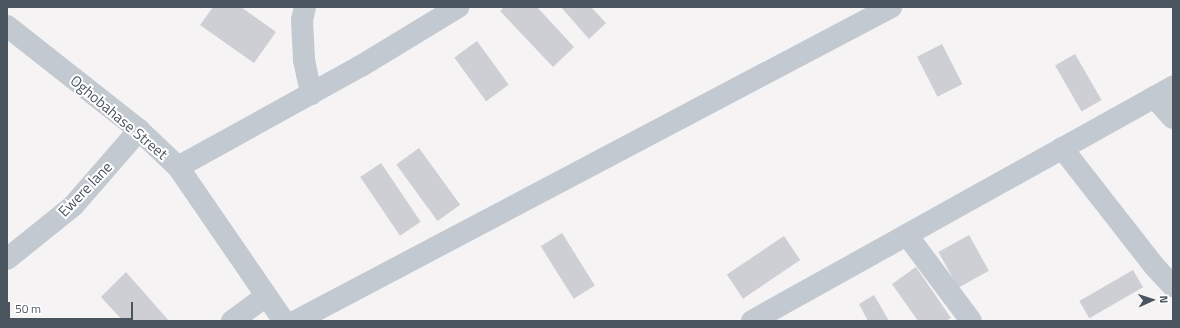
<!DOCTYPE html>
<style>
body{margin:0}
#map{position:relative;width:1180px;height:328px;overflow:hidden;background:#f5f3f3;font-family:"Titillium Web",sans-serif}
div>[style]{position:absolute}
.building>*{inset:0;background:#cdcfd5;transform-origin:0 0}
.minor>*{height:22px;margin:-11px;padding:0 11px;transform-origin:11px;border-radius:11px;background:#c2c9d1}
span{translate:-50% -50%;white-space:nowrap;text-align:center;line-height:1.15;-webkit-text-stroke:4px #fff;paint-order:stroke}
.street-label{font-size:15px;color:#4b5560}
.frame{position:absolute;inset:0;border:8px solid #4b5560;pointer-events:none}
.north{position:absolute;left:1132px;top:280px;width:40px;height:40px;-webkit-text-stroke:3px #fff;paint-order:stroke;rotate:87deg;font-size:11px;font-weight:700;line-height:16px;text-align:center;color:#4b5560}
.north::after{content:'';display:block;margin:auto;width:14px;height:18px;background:#4b5560;clip-path:polygon(50% 0,100% 100%,50% 72%,0 100%)}
.scale{position:absolute;left:8px;top:302px;width:125px;height:18px;box-sizing:border-box;border:2px solid #4b5560;border-top:0;padding-left:5px;font-size:12px;line-height:14px;white-space:nowrap;color:#4b5560;-webkit-text-stroke:3px #fff;paint-order:stroke}
</style>
<div id="map">
<div class="building">
<div style="clip-path:polygon(213px 7px,241px 7px,276px 32px,254px 63px,200px 25px)"></div>
<div style="clip-path:polygon(504px 7px,537px 7px,574px 47px,553px 67px,500px 11px)"></div>
<div style="clip-path:polygon(561px 7px,591px 7px,606px 23px,589px 39px)"></div>
<div style="left:477px;top:41px;width:54px;height:28px;rotate:54deg"></div>
<div style="left:942px;top:44px;width:45px;height:28px;rotate:63deg"></div>
<div style="left:1075px;top:54px;width:53px;height:23px;rotate:60deg"></div>
<div style="left:419px;top:148px;width:70px;height:28px;rotate:54deg"></div>
<div style="left:381px;top:163px;width:71px;height:25px;rotate:56deg"></div>
<div style="left:562px;top:233px;width:62px;height:25px;rotate:58deg"></div>
<div style="left:969px;top:235px;width:41px;height:35px;rotate:61deg"></div>
<div style="left:784px;top:236px;width:29px;height:69px;rotate:56deg"></div>
<div style="clip-path:polygon(916px 267px,951px 318px,946px 321px,918px 321px,892px 284px)"></div>
<div style="left:1133px;top:270px;width:20px;height:62px;rotate:60deg"></div>
<div style="clip-path:polygon(126px 272px,169px 321px,123px 321px,101px 297px)"></div>
<div style="clip-path:polygon(874px 295px,889px 321px,868px 321px,859px 304px)"></div>
</div>
<div class="minor">
<div style="left:305px;top:7px;width:13px;rotate:103deg"></div>
<div style="left:302px;top:20px;width:40px;rotate:87.1deg"></div>
<div style="left:304px;top:60px;width:35px;rotate:78deg"></div>
<div style="left:7px;top:26px;width:168px;rotate:38.2deg"></div>
<div style="left:139px;top:130px;width:54px;rotate:43.5deg"></div>
<div style="left:178px;top:167px;width:187px;rotate:55.5deg"></div>
<div style="left:1154px;top:97px;width:28px;rotate:48deg"></div>
<div style="left:1062px;top:148px;width:151px;rotate:52deg"></div>
<div style="left:1155px;top:267px;width:26px;rotate:47deg"></div>
<div style="left:178px;top:167px;width:209px;rotate:-28.9deg"></div>
<div style="left:361px;top:66px;width:114px;rotate:-31.3deg"></div>
<div style="left:907px;top:235px;width:107px;rotate:53.3deg"></div>
<div style="left:7px;top:259px;width:85px;rotate:-38.8deg"></div>
<div style="left:73px;top:206px;width:101px;rotate:-49deg"></div>
<div style="left:232px;top:321px;width:42px;rotate:-36.3deg"></div>
<div style="left:296px;top:321px;width:673px;rotate:-27.82deg"></div>
<div style="left:752px;top:321px;width:482px;rotate:-29.1deg"></div>
</div>
<div class="street-label">
<span style="left:119px;top:117px;rotate:40deg">Oghobahase Street</span>
<span style="left:85px;top:189px;rotate:-46deg">Ewere lane</span>
</div>
<div class="frame"></div>
<div class="north">N</div>
<div class="scale">50 m</div>
</div>
